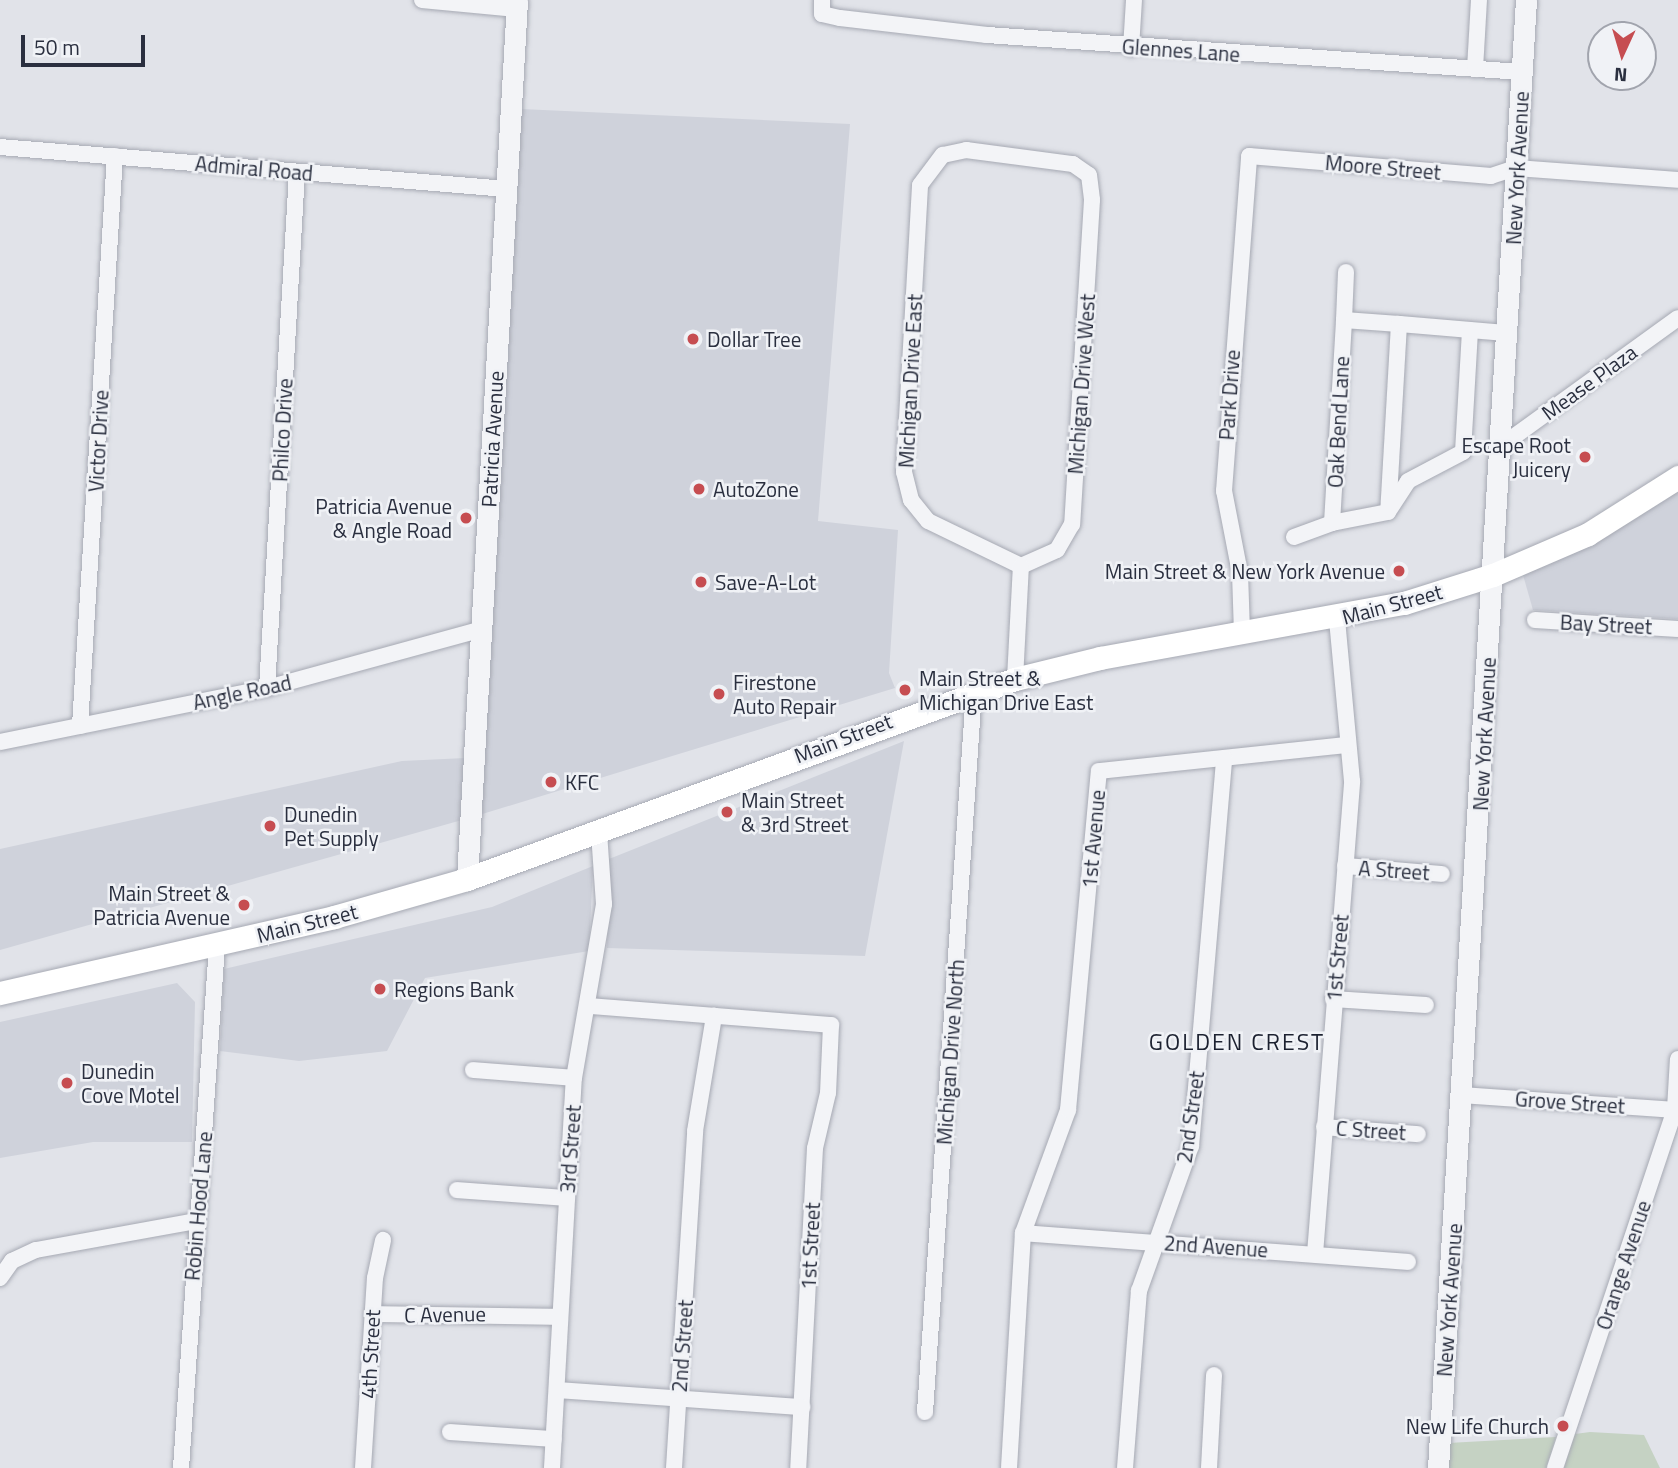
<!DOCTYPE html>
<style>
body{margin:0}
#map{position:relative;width:1678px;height:1468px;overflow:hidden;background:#e1e3e9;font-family:"Titillium Web",sans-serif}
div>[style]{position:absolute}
.built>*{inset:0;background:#cfd2db}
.green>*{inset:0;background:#c5d2c3}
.roads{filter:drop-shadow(0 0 2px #a6a9b3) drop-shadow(0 0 2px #a6a9b3)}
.minor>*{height:16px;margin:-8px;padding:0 8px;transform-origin:8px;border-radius:8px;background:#f3f4f7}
.tertiary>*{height:21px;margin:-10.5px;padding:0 10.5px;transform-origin:10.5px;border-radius:10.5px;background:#f3f4f7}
.secondary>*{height:23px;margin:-11.5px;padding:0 11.5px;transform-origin:11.5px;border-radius:11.5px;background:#fff}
.dots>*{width:19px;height:19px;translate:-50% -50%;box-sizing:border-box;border:4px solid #f0f2f6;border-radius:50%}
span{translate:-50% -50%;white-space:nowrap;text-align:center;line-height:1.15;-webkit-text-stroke:5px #f0f2f6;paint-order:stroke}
.street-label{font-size:21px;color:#2a2f3f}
.poi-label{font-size:21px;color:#2a2f3f}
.left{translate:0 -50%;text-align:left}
.right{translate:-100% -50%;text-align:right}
.neighbourhood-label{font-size:23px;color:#1c2130;letter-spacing:2px}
.north{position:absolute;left:1587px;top:21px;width:70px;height:70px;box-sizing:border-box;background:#f0f2f6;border:2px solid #a1a4ad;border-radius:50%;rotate:184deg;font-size:19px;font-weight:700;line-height:28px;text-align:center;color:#2a2f3f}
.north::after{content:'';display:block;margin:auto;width:24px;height:32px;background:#c64d51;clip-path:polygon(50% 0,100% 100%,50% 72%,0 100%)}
.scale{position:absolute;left:21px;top:35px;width:124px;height:32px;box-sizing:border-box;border:4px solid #2a2f3f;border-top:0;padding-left:9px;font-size:21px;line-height:24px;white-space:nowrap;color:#2a2f3f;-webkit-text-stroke:5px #f0f2f6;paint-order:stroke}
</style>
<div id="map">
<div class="built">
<div style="clip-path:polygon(521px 109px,850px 124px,818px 521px,898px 530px,889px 673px,895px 688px,479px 815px)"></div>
<div style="clip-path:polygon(1678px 489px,1678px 619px,1533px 610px,1523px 575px)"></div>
<div style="clip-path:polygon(904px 741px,865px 956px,607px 948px,609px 859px)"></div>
<div style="clip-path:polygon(465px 758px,462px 820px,0 950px,0 849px,402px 761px)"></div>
<div style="clip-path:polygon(593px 866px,589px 951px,425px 978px,387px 1051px,299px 1061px,220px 1051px,224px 969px,492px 907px)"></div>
<div style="clip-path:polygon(177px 983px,195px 1002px,192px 1142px,93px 1142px,0 1158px,0 1022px)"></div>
</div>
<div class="green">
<div style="clip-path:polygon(1590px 1432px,1644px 1435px,1660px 1468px,1564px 1468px,1575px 1434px)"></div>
<div style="clip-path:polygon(1556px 1437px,1546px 1468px,1446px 1468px,1448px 1443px)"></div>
</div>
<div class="roads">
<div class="minor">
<div style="left:422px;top:0;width:95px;rotate:5.4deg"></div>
<div style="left:822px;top:0;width:14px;rotate:90deg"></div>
<div style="left:822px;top:14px;width:18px;rotate:13deg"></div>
<div style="left:840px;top:18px;width:148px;rotate:6.6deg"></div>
<div style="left:987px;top:35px;width:536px;rotate:3.96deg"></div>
<div style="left:1131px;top:48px;width:48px;rotate:-86.4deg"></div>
<div style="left:1475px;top:69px;width:69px;rotate:-86.7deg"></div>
<div style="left:0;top:147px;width:509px;rotate:4.74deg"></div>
<div style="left:966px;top:150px;width:108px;rotate:7.5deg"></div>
<div style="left:1073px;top:164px;width:19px;rotate:35deg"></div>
<div style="left:1089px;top:175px;width:25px;rotate:83deg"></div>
<div style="left:1092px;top:200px;width:325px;rotate:93.5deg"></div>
<div style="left:1072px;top:524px;width:30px;rotate:120deg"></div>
<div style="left:1057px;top:550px;width:39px;rotate:156deg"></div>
<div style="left:1021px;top:566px;width:103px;rotate:-154.2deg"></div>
<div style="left:928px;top:521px;width:27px;rotate:-129deg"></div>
<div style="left:911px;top:500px;width:29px;rotate:-104deg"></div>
<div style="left:904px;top:472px;width:287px;rotate:-86.8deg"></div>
<div style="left:920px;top:185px;width:38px;rotate:-53deg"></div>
<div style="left:943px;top:155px;width:24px;rotate:-12deg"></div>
<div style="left:1344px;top:320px;width:48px;rotate:-87.6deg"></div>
<div style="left:1399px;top:324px;width:188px;rotate:93.3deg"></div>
<div style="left:1388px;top:512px;width:57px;rotate:168.9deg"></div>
<div style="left:1332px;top:523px;width:203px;rotate:-86.6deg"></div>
<div style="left:1344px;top:320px;width:55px;rotate:4.2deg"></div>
<div style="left:1399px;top:324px;width:108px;rotate:4.8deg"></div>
<div style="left:1501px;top:446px;width:218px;rotate:-35.9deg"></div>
<div style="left:1390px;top:509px;width:33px;rotate:-57deg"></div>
<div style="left:1408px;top:481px;width:62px;rotate:-27.8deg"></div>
<div style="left:1463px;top:452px;width:122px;rotate:-86.7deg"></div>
<div style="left:1294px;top:537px;width:40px;rotate:-20.2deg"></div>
<div style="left:1535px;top:620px;width:143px;rotate:3.6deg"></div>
<div style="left:1242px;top:633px;width:60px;rotate:-91.9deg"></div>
<div style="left:1240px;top:573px;width:84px;rotate:-101deg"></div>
<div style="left:1224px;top:491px;width:336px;rotate:-85.7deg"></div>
<div style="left:1249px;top:156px;width:243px;rotate:4.7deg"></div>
<div style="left:1491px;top:176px;width:26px;rotate:-18deg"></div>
<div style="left:1516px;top:168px;width:162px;rotate:4.2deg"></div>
<div style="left:1015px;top:679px;width:113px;rotate:-87deg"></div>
<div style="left:267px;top:688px;width:517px;rotate:-86.67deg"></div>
<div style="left:80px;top:726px;width:571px;rotate:-86.49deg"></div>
<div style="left:0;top:742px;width:272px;rotate:-11.4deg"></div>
<div style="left:267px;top:688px;width:223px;rotate:-15.3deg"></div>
<div style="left:1345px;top:866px;width:97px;rotate:4.7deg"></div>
<div style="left:1333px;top:999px;width:93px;rotate:3.7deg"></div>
<div style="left:590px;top:1006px;width:242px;rotate:4.5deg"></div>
<div style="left:831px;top:1025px;width:68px;rotate:92.5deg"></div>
<div style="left:828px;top:1093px;width:57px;rotate:103.3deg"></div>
<div style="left:815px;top:1148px;width:320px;rotate:93deg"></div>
<div style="left:473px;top:1070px;width:101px;rotate:4.5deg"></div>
<div style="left:1462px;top:1095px;width:217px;rotate:4deg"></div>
<div style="left:1324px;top:1127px;width:94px;rotate:4.3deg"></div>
<div style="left:457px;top:1190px;width:110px;rotate:4.2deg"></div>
<div style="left:1023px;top:1233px;width:386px;rotate:4.3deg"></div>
<div style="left:1315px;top:1254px;width:474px;rotate:-85.5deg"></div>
<div style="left:1352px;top:781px;width:163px;rotate:-95.3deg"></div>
<div style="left:0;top:1278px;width:21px;rotate:-55deg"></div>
<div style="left:12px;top:1261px;width:26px;rotate:-25deg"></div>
<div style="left:36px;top:1250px;width:162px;rotate:-10.3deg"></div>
<div style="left:372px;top:1314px;width:187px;rotate:0.9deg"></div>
<div style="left:558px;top:1390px;width:245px;rotate:4deg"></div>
<div style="left:925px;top:1412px;width:722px;rotate:-86.11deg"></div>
<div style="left:450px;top:1432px;width:104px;rotate:3.9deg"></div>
<div style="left:181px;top:1468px;width:524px;rotate:-86.06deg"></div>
<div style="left:363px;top:1468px;width:190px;rotate:-86.4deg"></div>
<div style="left:375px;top:1278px;width:39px;rotate:-78deg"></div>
<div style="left:552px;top:1468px;width:391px;rotate:-86.8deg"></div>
<div style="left:574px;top:1078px;width:177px;rotate:-80.2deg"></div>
<div style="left:604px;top:904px;width:71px;rotate:-94deg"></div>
<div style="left:674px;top:1468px;width:338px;rotate:-86.4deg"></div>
<div style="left:695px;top:1131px;width:117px;rotate:-80.6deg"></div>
<div style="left:1009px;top:1468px;width:235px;rotate:-86.6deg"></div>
<div style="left:1023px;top:1233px;width:131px;rotate:-69.9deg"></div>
<div style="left:1068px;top:1110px;width:340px;rotate:-84.8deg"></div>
<div style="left:1099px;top:771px;width:250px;rotate:-6deg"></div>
<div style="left:1125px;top:1468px;width:178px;rotate:-85.5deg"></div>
<div style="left:1139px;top:1291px;width:154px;rotate:-70.3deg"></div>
<div style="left:1191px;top:1146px;width:389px;rotate:-85.1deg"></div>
<div style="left:1209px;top:1468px;width:93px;rotate:-86.9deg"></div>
<div style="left:1555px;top:1468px;width:379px;rotate:-71.5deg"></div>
<div style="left:1675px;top:1109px;width:50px;rotate:-86.6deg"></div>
</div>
<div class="tertiary">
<div style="left:467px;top:879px;width:880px;rotate:-86.74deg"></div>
<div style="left:1438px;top:1468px;width:1471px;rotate:-86.57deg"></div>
</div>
<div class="secondary">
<div style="left:0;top:993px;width:343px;rotate:-12.8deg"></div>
<div style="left:334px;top:917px;width:138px;rotate:-15.9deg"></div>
<div style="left:467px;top:879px;width:583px;rotate:-20.05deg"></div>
<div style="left:1015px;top:679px;width:88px;rotate:-13.9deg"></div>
<div style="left:1100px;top:658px;width:309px;rotate:-10.3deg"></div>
<div style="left:1404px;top:603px;width:93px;rotate:-17.5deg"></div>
<div style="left:1493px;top:575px;width:103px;rotate:-23.3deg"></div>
<div style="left:1588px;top:534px;width:107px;rotate:-32.3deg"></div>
</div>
</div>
<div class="dots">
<div style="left:693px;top:339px;background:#c64d51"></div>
<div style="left:1585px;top:457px;background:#c64d51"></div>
<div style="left:699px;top:489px;background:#c64d51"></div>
<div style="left:466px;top:518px;background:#c64d51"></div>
<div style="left:1399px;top:571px;background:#c64d51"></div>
<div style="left:701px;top:582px;background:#c64d51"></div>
<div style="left:905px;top:690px;background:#c64d51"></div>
<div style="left:719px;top:694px;background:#c64d51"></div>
<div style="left:551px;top:782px;background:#c64d51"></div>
<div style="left:727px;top:812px;background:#c64d51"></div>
<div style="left:270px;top:826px;background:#c64d51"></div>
<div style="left:244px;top:905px;background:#c64d51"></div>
<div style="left:380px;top:989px;background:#c64d51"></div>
<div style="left:67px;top:1083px;background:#c64d51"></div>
<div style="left:1563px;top:1426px;background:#c64d51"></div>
</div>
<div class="street-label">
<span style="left:1181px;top:50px;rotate:4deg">Glennes Lane</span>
<span style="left:1383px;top:167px;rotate:5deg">Moore Street</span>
<span style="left:254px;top:168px;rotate:5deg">Admiral Road</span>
<span style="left:1517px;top:168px;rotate:-87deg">New York Avenue</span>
<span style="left:910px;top:381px;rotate:-87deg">Michigan Drive East</span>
<span style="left:1589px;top:382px;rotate:-36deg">Mease Plaza</span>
<span style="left:1081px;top:384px;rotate:-86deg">Michigan Drive West</span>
<span style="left:1229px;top:395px;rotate:-86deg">Park Drive</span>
<span style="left:1338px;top:422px;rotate:-87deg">Oak Bend Lane</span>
<span style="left:282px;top:430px;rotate:-87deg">Philco Drive</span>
<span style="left:492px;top:439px;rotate:-87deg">Patricia Avenue</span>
<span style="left:98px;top:441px;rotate:-87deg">Victor Drive</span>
<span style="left:1392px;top:604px;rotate:-15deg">Main Street</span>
<span style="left:1606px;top:624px;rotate:3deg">Bay Street</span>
<span style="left:242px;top:692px;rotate:-12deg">Angle Road</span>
<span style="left:1484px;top:734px;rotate:-87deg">New York Avenue</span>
<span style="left:843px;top:738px;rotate:-21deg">Main Street</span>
<span style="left:1093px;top:839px;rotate:-85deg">1st Avenue</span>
<span style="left:1394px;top:870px;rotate:4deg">A Street</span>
<span style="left:307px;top:923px;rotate:-14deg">Main Street</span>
<span style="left:1337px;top:958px;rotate:-85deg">1st Street</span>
<span style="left:950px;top:1052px;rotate:-86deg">Michigan Drive North</span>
<span style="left:1570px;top:1102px;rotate:4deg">Grove Street</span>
<span style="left:1190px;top:1117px;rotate:-82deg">2nd Street</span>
<span style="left:1371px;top:1130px;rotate:4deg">C Street</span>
<span style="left:570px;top:1149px;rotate:-86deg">3rd Street</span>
<span style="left:198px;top:1206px;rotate:-85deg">Robin Hood Lane</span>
<span style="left:810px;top:1246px;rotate:-87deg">1st Street</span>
<span style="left:1216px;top:1246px;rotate:4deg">2nd Avenue</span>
<span style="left:1623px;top:1265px;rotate:-72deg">Orange Avenue</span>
<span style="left:1449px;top:1300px;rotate:-86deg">New York Avenue</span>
<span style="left:445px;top:1314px;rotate:-1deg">C Avenue</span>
<span style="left:682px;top:1346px;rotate:-86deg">2nd Street</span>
<span style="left:370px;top:1354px;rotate:-87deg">4th Street</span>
</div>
<div class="poi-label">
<span class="left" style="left:707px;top:339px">Dollar Tree</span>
<span class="right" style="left:1571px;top:457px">Escape Root<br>Juicery</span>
<span class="left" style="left:713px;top:489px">AutoZone</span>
<span class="right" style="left:452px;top:518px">Patricia Avenue<br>&amp; Angle Road</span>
<span class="right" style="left:1385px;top:571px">Main Street &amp; New York Avenue</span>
<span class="left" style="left:715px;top:582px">Save-A-Lot</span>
<span class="left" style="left:919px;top:690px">Main Street &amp;<br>Michigan Drive East</span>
<span class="left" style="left:733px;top:694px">Firestone<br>Auto Repair</span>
<span class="left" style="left:565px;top:782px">KFC</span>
<span class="left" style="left:741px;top:812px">Main Street<br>&amp; 3rd Street</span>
<span class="left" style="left:284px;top:826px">Dunedin<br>Pet Supply</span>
<span class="right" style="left:230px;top:905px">Main Street &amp;<br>Patricia Avenue</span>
<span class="left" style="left:394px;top:989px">Regions Bank</span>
<span class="left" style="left:81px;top:1083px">Dunedin<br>Cove Motel</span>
<span class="right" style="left:1549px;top:1426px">New Life Church</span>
</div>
<div class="neighbourhood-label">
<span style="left:1237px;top:1042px">GOLDEN CREST</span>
</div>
<div class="north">N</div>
<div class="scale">50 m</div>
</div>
